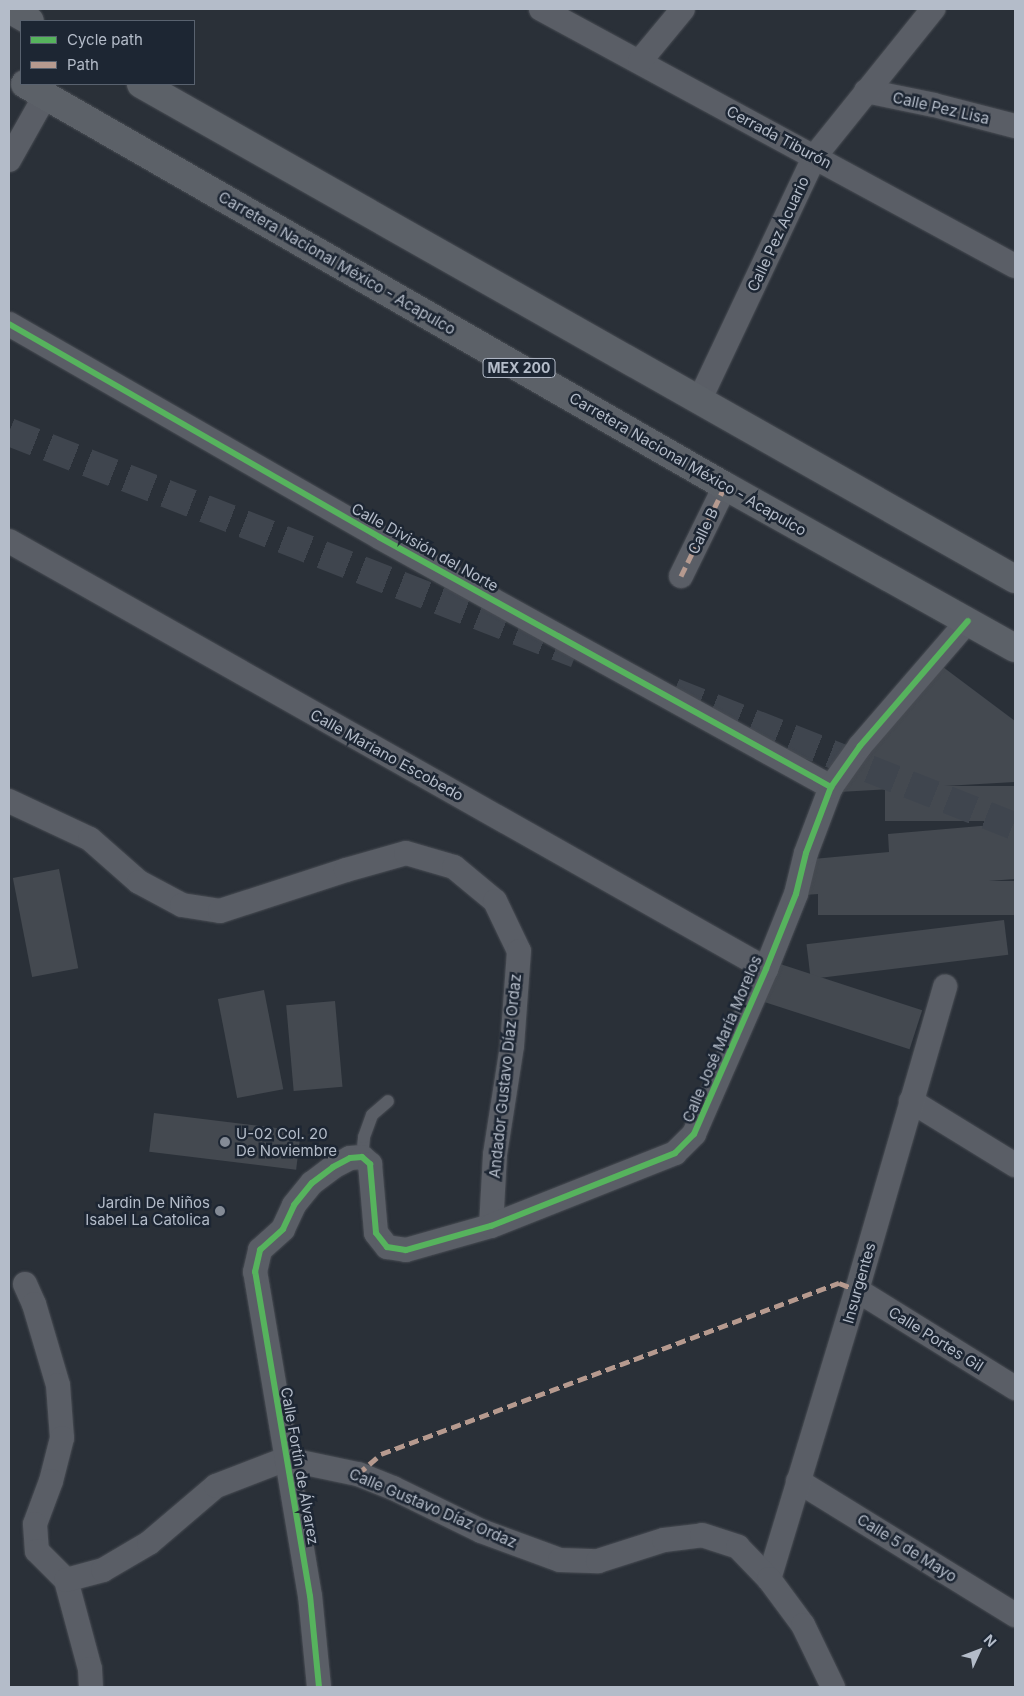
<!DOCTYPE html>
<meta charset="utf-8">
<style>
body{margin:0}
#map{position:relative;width:1024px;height:1696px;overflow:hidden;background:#2a3038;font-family:Inter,sans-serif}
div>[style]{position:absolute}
.building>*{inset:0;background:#444950;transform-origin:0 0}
.motorway-tunnel>*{height:28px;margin-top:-14px;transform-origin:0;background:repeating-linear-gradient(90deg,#3f454e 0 28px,transparent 0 42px)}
.roads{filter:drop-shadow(0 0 1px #484c53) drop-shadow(0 0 1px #484c53)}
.service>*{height:12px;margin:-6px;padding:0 6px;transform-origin:6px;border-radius:6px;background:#5a5e66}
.minor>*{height:24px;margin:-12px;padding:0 12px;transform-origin:12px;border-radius:12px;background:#5a5e66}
.primary>*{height:28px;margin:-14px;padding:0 14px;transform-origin:14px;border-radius:14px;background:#5c6168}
.quiet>*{height:5px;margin-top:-2.5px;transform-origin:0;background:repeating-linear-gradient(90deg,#b69a8f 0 10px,transparent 0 15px)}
.cycleway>*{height:6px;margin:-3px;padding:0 3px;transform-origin:3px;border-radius:3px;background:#56b35d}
.dots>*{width:14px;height:14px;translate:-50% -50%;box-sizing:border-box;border:2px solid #1d2633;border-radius:50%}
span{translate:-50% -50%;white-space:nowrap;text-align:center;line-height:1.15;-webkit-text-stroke:5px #1d2633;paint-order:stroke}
.shield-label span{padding:1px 4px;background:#1d2633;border:1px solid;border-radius:4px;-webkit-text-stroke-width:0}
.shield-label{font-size:14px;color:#b4bcc9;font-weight:700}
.street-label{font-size:15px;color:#b4bcc9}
.poi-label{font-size:15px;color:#b4bcc9}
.left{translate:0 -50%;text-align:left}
.right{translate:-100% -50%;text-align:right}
.frame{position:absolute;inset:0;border:10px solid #b4bcc9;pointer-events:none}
.legend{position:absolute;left:20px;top:20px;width:175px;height:65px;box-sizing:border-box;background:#1d2633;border:1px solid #59626f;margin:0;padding:6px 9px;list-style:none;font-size:15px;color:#b4bcc9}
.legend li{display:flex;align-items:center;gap:10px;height:25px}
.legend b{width:25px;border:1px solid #59626f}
.north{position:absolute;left:954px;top:1626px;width:50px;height:50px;-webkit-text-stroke:4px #1d2633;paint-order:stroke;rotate:47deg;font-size:14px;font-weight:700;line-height:20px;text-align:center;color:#b4bcc9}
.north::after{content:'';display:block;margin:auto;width:18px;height:22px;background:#b4bcc9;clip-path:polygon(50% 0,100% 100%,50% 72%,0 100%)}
</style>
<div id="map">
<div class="building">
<div style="clip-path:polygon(939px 664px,1015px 721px,1015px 782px,839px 792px)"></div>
<div style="left:1015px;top:786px;width:35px;height:130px;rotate:90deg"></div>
<div style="clip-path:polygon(1015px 823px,1015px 879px,805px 895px,813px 859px,889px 852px,888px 834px)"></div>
<div style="left:59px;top:869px;width:101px;height:47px;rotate:79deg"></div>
<div style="left:1015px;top:881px;width:34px;height:197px;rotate:90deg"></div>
<div style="left:1004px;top:920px;width:35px;height:199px;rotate:83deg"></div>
<div style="left:771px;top:961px;width:159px;height:41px;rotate:18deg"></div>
<div style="left:264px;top:990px;width:101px;height:47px;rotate:79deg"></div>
<div style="left:335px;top:1001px;width:86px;height:49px;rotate:85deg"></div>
<div style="left:154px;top:1113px;width:148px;height:39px;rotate:7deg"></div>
</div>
<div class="motorway-tunnel">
<div style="left:9px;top:432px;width:609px;rotate:21.38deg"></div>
<div style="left:674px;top:692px;width:366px;rotate:21.5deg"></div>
</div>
<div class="roads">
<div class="service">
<div style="left:362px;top:1157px;width:20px;rotate:-84deg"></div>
<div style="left:364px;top:1137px;width:23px;rotate:-70deg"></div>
<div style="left:372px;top:1115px;width:21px;rotate:-41deg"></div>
</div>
<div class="minor">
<div style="left:541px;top:9px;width:539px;rotate:28.47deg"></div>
<div style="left:640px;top:61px;width:67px;rotate:-50.4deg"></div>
<div style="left:866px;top:91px;width:69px;rotate:11.6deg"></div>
<div style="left:934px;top:105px;width:84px;rotate:14.5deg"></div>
<div style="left:9px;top:160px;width:73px;rotate:-60.6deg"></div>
<div style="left:9px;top:324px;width:427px;rotate:29.9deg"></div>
<div style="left:379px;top:537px;width:517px;rotate:28.95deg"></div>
<div style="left:699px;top:401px;width:271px;rotate:-64.7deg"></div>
<div style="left:815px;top:156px;width:189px;rotate:-51.2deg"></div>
<div style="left:9px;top:541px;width:870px;rotate:29.48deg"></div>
<div style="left:681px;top:576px;width:100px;rotate:-63.9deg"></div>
<div style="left:9px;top:801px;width:89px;rotate:25.1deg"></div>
<div style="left:90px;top:839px;width:65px;rotate:41.3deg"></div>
<div style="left:139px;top:882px;width:49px;rotate:28.1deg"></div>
<div style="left:182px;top:905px;width:38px;rotate:9deg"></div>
<div style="left:220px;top:911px;width:133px;rotate:-18deg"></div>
<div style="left:346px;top:870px;width:62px;rotate:-15.8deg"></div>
<div style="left:406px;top:853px;width:50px;rotate:16.3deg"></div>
<div style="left:454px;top:867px;width:53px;rotate:39.7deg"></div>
<div style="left:495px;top:901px;width:55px;rotate:64.4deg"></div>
<div style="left:519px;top:951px;width:95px;rotate:94.2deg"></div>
<div style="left:512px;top:1046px;width:110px;rotate:98.9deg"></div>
<div style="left:495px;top:1155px;width:71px;rotate:93.2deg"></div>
<div style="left:911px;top:1101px;width:122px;rotate:31.6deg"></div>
<div style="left:25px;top:1284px;width:22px;rotate:66deg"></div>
<div style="left:34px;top:1304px;width:84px;rotate:73.5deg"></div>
<div style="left:58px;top:1385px;width:53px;rotate:85.7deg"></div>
<div style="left:62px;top:1438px;width:44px;rotate:104.3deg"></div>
<div style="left:51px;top:1481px;width:46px;rotate:110.4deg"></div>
<div style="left:35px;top:1524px;width:27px;rotate:86deg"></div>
<div style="left:37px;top:1551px;width:41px;rotate:45deg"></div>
<div style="left:66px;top:1580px;width:92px;rotate:74.9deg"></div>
<div style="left:90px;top:1669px;width:18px;rotate:87deg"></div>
<div style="left:857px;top:1290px;width:186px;rotate:31.8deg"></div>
<div style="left:798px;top:1481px;width:255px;rotate:31.7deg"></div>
<div style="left:769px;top:1579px;width:302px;rotate:-73.1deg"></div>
<div style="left:857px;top:1290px;width:316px;rotate:-73.8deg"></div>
<div style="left:66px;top:1580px;width:38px;rotate:-15deg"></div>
<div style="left:103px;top:1570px;width:53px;rotate:-30.4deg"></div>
<div style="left:149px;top:1543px;width:88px;rotate:-40.4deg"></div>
<div style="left:216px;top:1486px;width:75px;rotate:-21.1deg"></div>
<div style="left:286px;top:1459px;width:74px;rotate:11.8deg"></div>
<div style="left:358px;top:1474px;width:38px;rotate:22deg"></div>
<div style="left:393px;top:1488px;width:98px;rotate:26deg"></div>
<div style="left:481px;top:1531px;width:84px;rotate:20.2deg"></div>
<div style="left:560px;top:1560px;width:38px;rotate:2deg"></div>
<div style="left:598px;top:1561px;width:69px;rotate:-17.7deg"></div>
<div style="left:664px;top:1540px;width:38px;rotate:-7deg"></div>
<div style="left:702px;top:1535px;width:38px;rotate:18deg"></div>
<div style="left:738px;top:1547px;width:45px;rotate:45.9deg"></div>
<div style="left:769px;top:1579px;width:57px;rotate:53.5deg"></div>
<div style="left:803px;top:1625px;width:69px;rotate:64.2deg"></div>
<div style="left:319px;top:1687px;width:91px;rotate:-95.6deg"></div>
<div style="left:310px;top:1596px;width:329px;rotate:-99.6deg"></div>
<div style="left:255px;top:1272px;width:23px;rotate:-77deg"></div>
<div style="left:260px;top:1250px;width:31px;rotate:-42deg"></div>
<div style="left:283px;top:1229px;width:26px;rotate:-65deg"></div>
<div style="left:294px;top:1205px;width:28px;rotate:-51deg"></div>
<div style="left:312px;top:1183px;width:26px;rotate:-37deg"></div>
<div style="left:333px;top:1167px;width:19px;rotate:-28deg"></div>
<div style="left:350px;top:1158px;width:12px;rotate:-5deg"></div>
<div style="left:362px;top:1157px;width:11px;rotate:41deg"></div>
<div style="left:370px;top:1164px;width:69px;rotate:85deg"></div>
<div style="left:376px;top:1233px;width:18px;rotate:52deg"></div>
<div style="left:387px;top:1247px;width:19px;rotate:9deg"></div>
<div style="left:406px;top:1250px;width:88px;rotate:-15.8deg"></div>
<div style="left:491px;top:1226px;width:198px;rotate:-21.6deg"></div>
<div style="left:675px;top:1153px;width:27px;rotate:-45deg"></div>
<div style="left:694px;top:1134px;width:180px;rotate:-66.4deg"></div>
<div style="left:766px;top:969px;width:81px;rotate:-68.2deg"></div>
<div style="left:796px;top:894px;width:42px;rotate:-76.3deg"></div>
<div style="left:806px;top:853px;width:71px;rotate:-69.3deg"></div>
<div style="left:831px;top:787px;width:50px;rotate:-54.7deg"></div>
<div style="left:860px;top:746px;width:165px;rotate:-49.2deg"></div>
</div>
<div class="primary">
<div style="left:9px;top:9px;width:24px;rotate:30deg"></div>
<div style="left:25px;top:84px;width:807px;rotate:29.87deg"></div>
<div style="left:725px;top:486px;width:332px;rotate:29.2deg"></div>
<div style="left:141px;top:84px;width:1004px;rotate:29.53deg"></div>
</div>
</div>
<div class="quiet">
<div style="left:681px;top:576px;width:100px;rotate:-63.9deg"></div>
<div style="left:358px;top:1474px;width:30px;rotate:-41deg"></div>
<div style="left:381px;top:1454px;width:489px;rotate:-20.5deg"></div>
<div style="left:839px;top:1283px;width:19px;rotate:21deg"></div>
</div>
<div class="cycleway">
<div style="left:9px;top:324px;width:427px;rotate:29.9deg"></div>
<div style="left:379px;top:537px;width:517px;rotate:28.95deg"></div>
<div style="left:319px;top:1687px;width:91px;rotate:-95.6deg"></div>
<div style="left:310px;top:1596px;width:329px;rotate:-99.6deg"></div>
<div style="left:255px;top:1272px;width:23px;rotate:-77deg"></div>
<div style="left:260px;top:1250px;width:31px;rotate:-42deg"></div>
<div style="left:283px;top:1229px;width:26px;rotate:-65deg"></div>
<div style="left:294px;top:1205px;width:28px;rotate:-51deg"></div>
<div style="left:312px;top:1183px;width:26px;rotate:-37deg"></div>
<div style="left:333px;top:1167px;width:19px;rotate:-28deg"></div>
<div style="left:350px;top:1158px;width:12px;rotate:-5deg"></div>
<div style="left:362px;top:1157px;width:11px;rotate:41deg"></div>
<div style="left:370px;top:1164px;width:69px;rotate:85deg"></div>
<div style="left:376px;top:1233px;width:18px;rotate:52deg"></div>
<div style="left:387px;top:1247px;width:19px;rotate:9deg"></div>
<div style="left:406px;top:1250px;width:88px;rotate:-15.8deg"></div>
<div style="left:491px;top:1226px;width:198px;rotate:-21.6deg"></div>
<div style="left:675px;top:1153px;width:27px;rotate:-45deg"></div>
<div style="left:694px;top:1134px;width:180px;rotate:-66.4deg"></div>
<div style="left:766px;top:969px;width:81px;rotate:-68.2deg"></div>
<div style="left:796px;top:894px;width:42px;rotate:-76.3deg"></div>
<div style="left:806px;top:853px;width:71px;rotate:-69.3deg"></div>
<div style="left:831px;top:787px;width:50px;rotate:-54.7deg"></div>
<div style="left:860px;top:746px;width:165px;rotate:-49.2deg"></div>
</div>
<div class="dots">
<div style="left:225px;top:1142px;background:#848b96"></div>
<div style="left:220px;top:1211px;background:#848b96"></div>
</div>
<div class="shield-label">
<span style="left:519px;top:368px">MEX 200</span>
</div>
<div class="street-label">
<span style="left:941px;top:108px;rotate:13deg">Calle Pez Lisa</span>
<span style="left:779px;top:137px;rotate:28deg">Cerrada Tiburón</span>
<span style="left:778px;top:234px;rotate:-65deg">Calle Pez Acuario</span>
<span style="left:337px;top:263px;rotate:30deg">Carretera Nacional México - Acapulco</span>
<span style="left:688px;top:464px;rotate:30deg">Carretera Nacional México - Acapulco</span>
<span style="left:703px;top:531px;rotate:-64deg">Calle B</span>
<span style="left:425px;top:547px;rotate:29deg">Calle División del Norte</span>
<span style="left:387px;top:755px;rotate:29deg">Calle Mariano Escobedo</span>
<span style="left:722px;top:1039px;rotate:-67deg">Calle José María Morelos</span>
<span style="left:505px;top:1076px;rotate:-84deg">Andador Gustavo Díaz Ordaz</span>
<span style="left:859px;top:1283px;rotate:-74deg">Insurgentes</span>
<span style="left:936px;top:1339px;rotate:32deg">Calle Portes Gil</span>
<span style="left:300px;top:1466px;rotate:80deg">Calle Fortín de Álvarez</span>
<span style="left:433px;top:1508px;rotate:23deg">Calle Gustavo Díaz Ordaz</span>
<span style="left:907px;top:1548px;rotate:32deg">Calle 5 de Mayo</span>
</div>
<div class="poi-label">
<span class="left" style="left:236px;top:1142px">U-02 Col. 20<br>De Noviembre</span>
<span class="right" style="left:210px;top:1211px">Jardin De Niños<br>Isabel La Catolica</span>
</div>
<div class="frame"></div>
<ul class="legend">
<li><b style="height:6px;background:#56b35d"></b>Cycle path</li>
<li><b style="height:6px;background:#b69a8f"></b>Path</li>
</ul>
<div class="north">N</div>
</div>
